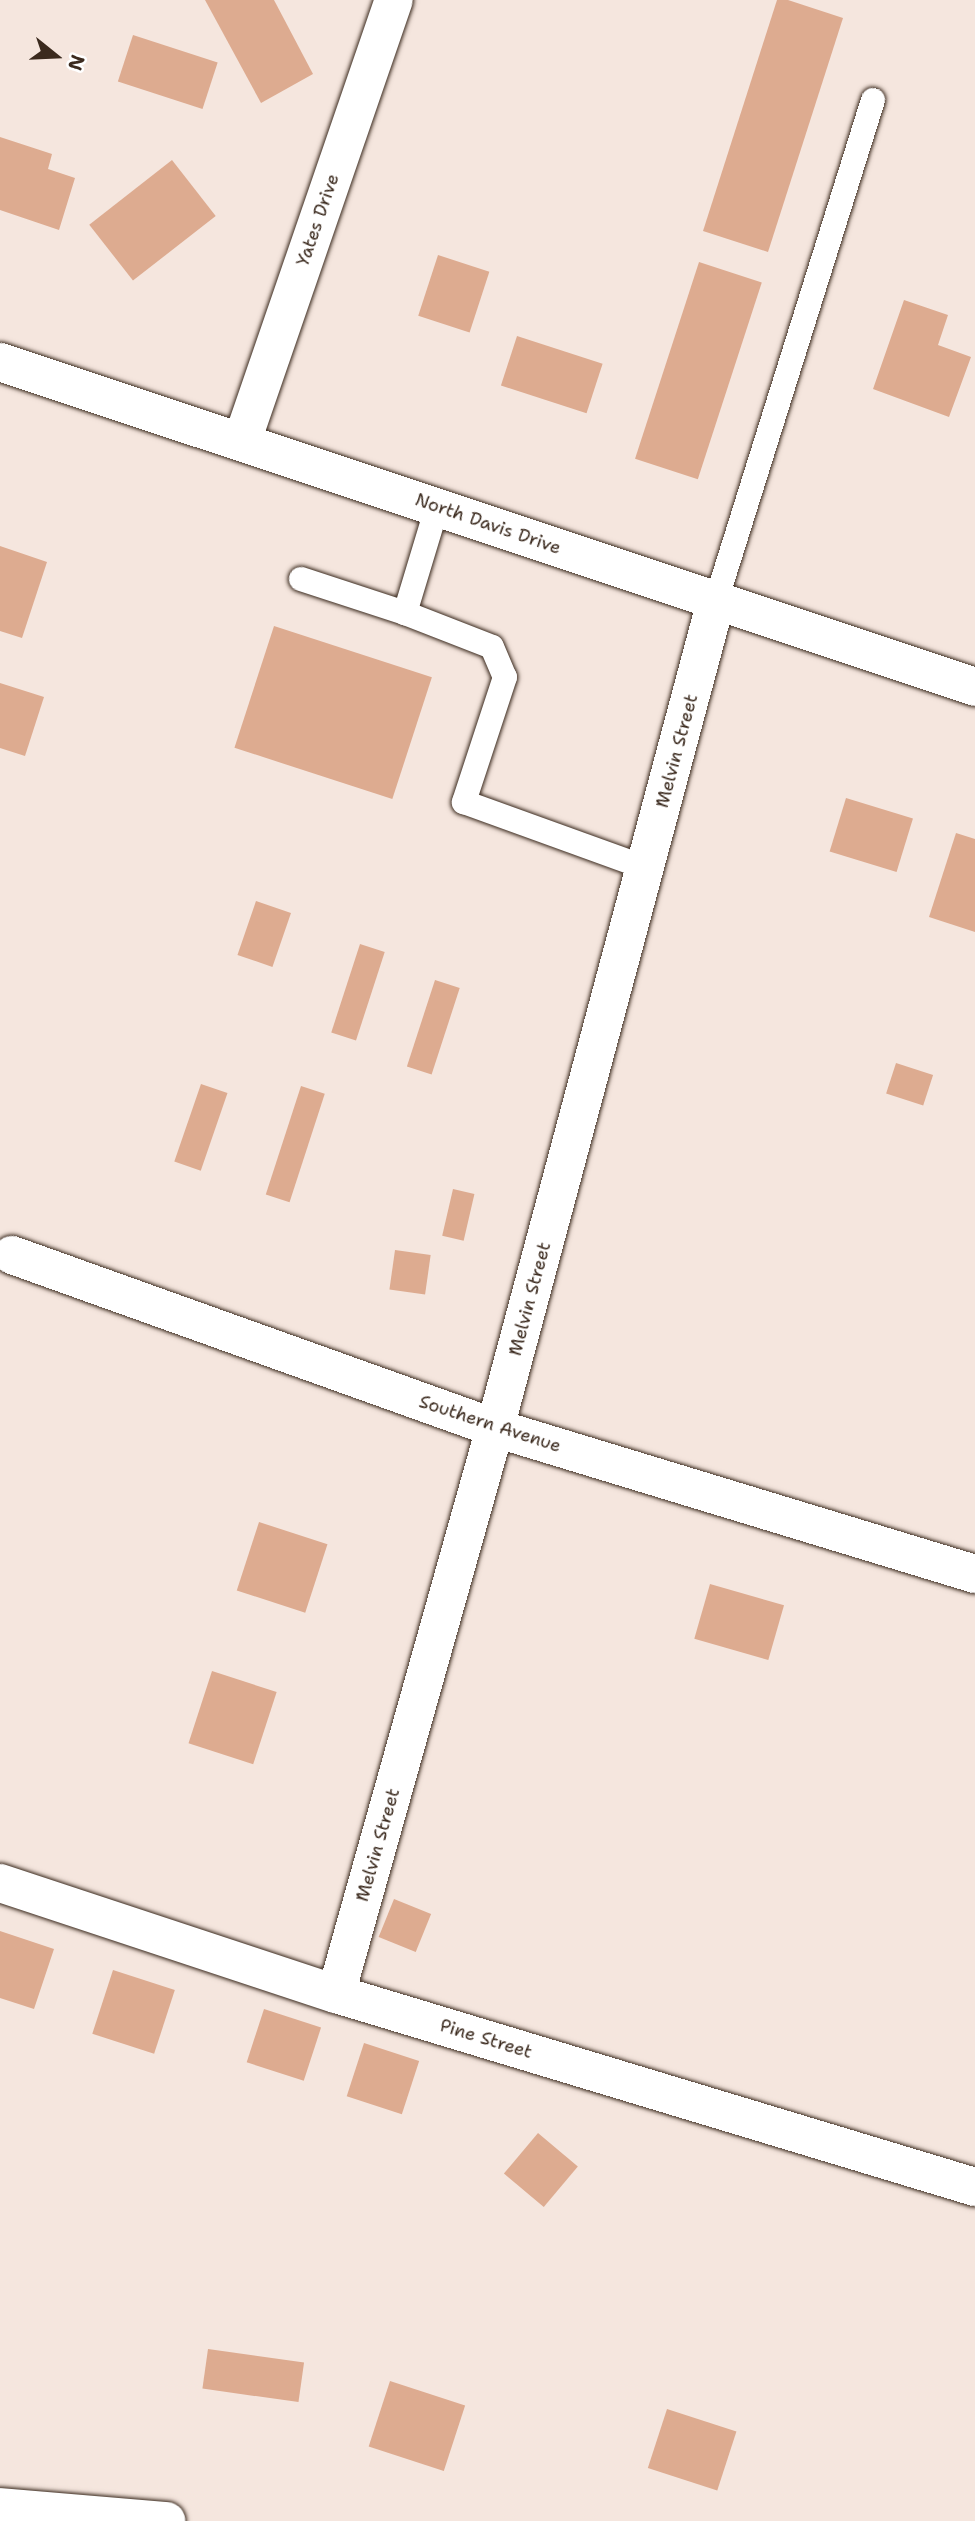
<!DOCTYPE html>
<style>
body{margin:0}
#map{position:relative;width:975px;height:2521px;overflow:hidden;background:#f5e6de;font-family:"Shantell Sans",sans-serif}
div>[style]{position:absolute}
.building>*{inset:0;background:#ddab90;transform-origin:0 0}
.roads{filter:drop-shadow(0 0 2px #3b2a1e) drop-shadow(0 0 2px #3b2a1e)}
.service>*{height:24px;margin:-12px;padding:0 12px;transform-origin:12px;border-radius:12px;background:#fff}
.minor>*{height:38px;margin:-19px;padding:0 19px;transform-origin:19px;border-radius:19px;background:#fff}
.secondary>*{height:38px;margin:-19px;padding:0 19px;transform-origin:19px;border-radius:19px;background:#fff}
span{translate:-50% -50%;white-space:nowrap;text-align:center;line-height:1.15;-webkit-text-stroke:7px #fff;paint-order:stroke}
.street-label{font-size:18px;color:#3b2a1e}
.north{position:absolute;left:21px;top:21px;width:70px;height:70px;-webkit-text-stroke:5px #fff;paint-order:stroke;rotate:108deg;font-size:19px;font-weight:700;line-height:28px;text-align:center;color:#3b2a1e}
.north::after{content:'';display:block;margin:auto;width:24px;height:32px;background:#3b2a1e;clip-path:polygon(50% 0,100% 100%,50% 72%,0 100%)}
</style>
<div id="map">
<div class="building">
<div style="clip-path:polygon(205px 0,274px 0,313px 74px,261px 103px)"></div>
<div style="clip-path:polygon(777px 0,788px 0,843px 18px,768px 252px,703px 231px)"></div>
<div style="left:133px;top:35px;width:89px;height:49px;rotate:18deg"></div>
<div style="clip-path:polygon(0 137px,52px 154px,48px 169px,75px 178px,59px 230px,0 210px)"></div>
<div style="left:172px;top:160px;width:71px;height:105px;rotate:52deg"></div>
<div style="left:438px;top:255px;width:54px;height:64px;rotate:18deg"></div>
<div style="left:699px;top:262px;width:66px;height:207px;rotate:18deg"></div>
<div style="clip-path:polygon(904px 300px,948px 315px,938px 345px,971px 357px,949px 417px,873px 389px)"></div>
<div style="left:517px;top:336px;width:90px;height:52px;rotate:18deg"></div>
<div style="clip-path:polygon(0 546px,47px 562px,22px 638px,0 631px)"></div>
<div style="left:274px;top:626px;width:166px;height:128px;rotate:18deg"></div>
<div style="clip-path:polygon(0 683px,44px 697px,25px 756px,0 748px)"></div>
<div style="left:846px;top:798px;width:70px;height:56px;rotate:17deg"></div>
<div style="clip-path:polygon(956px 833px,975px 839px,975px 932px,929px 917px)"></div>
<div style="left:256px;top:901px;width:37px;height:57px;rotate:19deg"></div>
<div style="left:360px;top:944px;width:26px;height:93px;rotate:18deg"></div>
<div style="left:435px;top:980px;width:26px;height:91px;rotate:18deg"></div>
<div style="left:896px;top:1063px;width:39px;height:32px;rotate:18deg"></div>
<div style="left:201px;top:1084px;width:28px;height:82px;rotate:19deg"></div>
<div style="left:301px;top:1086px;width:25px;height:114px;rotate:18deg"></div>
<div style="left:453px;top:1189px;width:22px;height:48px;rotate:13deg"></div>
<div style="left:395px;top:1250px;width:36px;height:40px;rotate:8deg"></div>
<div style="left:259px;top:1522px;width:72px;height:72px;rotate:18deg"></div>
<div style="left:710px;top:1584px;width:77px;height:57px;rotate:16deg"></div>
<div style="left:212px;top:1671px;width:68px;height:76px;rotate:18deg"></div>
<div style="left:394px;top:1899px;width:40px;height:41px;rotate:22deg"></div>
<div style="clip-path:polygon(0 1931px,54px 1949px,34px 2009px,0 1998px)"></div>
<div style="left:113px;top:1970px;width:65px;height:67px;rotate:18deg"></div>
<div style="left:264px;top:2009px;width:60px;height:56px;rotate:18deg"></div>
<div style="left:364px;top:2043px;width:58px;height:56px;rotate:18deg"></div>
<div style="left:538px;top:2133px;width:52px;height:53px;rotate:40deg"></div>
<div style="left:208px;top:2349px;width:97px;height:40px;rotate:8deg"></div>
<div style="left:390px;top:2381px;width:79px;height:69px;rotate:18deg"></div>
<div style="left:667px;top:2409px;width:73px;height:62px;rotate:18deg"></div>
</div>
<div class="roads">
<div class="service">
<div style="left:437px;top:507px;width:111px;rotate:106.8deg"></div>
<div style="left:405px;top:613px;width:93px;rotate:21.3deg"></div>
<div style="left:492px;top:647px;width:33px;rotate:67deg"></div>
<div style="left:505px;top:677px;width:132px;rotate:108.2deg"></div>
<div style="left:464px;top:802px;width:194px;rotate:19.9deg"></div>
<div style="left:301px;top:579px;width:109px;rotate:18.1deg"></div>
<div style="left:716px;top:601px;width:525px;rotate:-72.6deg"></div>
</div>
<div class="minor">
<div style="left:242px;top:441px;width:466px;rotate:-71deg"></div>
<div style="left:12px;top:1255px;width:513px;rotate:19.71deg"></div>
<div style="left:495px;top:1428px;width:502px;rotate:16.92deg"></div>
<div style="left:0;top:1883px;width:354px;rotate:18.3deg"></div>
<div style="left:336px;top:1994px;width:668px;rotate:16.81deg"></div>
<div style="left:336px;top:1994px;width:588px;rotate:-74.31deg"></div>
<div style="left:495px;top:1428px;width:856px;rotate:-75.04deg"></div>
<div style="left:0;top:2507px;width:167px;rotate:4.8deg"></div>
</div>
<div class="secondary">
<div style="left:0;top:362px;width:1028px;rotate:18.43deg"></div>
</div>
</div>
<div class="street-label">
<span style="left:318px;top:220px;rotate:-71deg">Yates Drive</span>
<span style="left:488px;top:524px;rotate:19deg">North Davis Drive</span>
<span style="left:677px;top:751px;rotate:-75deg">Melvin Street</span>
<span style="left:530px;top:1299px;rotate:-75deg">Melvin Street</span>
<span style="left:490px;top:1424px;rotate:18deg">Southern Avenue</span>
<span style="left:378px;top:1845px;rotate:-74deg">Melvin Street</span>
<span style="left:486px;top:2039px;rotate:17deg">Pine Street</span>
</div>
<div class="north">N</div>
</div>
